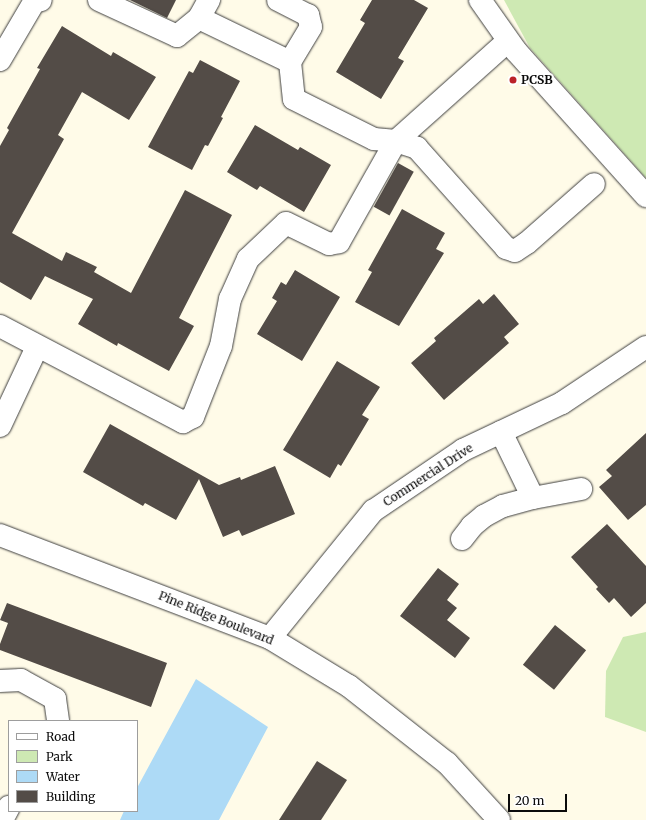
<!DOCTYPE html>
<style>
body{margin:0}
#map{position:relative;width:646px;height:820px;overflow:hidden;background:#fffbe8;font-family:Merriweather,serif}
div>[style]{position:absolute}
.green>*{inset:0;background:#cee9b3}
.water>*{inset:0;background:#addaf6}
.building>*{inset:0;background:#534c47;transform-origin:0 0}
.roads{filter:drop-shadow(0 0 1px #3e3e3e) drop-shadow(0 0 1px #3e3e3e)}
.minor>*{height:22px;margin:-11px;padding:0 11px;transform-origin:11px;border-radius:11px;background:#fff}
.dots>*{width:11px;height:11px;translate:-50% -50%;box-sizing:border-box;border:2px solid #fff;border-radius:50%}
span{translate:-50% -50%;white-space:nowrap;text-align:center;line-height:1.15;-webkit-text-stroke:4px #fff;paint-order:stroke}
.poi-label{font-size:12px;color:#0b0b0b;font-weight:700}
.left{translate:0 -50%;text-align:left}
.street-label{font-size:12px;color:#0b0b0b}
.legend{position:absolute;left:8px;top:720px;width:130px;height:92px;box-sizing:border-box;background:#fff;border:1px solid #9d9d9d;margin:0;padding:5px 7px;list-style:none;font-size:12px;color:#0b0b0b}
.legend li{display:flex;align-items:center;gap:8px;height:20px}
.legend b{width:20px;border:1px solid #9d9d9d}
.scale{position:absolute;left:508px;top:794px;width:59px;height:18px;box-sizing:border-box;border:2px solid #0b0b0b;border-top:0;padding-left:5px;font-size:12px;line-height:14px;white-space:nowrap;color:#0b0b0b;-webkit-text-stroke:3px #fff;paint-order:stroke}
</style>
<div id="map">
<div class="green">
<div style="clip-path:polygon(504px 0,646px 0,646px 178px,530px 48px)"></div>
<div style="clip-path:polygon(646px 632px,646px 732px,605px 717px,606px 671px,623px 637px)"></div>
</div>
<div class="water">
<div style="clip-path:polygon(196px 679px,268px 727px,219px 820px,120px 820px,124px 811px,137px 811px,137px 788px)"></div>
</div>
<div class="building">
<div style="clip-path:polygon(130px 0,176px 0,167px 18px)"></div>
<div style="clip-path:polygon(372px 0,414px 0,428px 8px,398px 58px,404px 61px,381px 99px,336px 72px,365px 23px,360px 20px)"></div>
<div style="clip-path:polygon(62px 26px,111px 56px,113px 52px,156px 77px,129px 120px,82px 92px,58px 135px,64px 139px,12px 233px,62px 261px,66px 252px,97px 267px,94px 272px,131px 293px,185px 190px,232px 215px,179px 318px,194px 326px,169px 371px,118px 343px,117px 346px,78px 324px,93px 299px,45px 276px,31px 300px,0 282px,0 146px,9px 130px,7px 128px,40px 69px,37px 68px)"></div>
<div style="clip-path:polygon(200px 60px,240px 81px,221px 117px,223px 118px,208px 146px,205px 145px,192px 170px,148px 147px,189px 71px,193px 73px)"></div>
<div style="clip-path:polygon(255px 125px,298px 150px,300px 147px,331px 165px,304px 212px,260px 186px,257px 190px,227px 172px)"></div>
<div style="left:398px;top:163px;width:18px;height:50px;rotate:29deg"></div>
<div style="clip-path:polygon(402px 209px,445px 233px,436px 249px,444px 253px,399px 326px,355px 302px,372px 272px,368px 270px)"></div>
<div style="clip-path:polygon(295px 270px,340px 297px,302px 361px,257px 334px,277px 301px,272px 298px,281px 282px,286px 285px)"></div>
<div style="clip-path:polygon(494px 294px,519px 324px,504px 337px,509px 343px,444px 400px,411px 363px,436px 341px,434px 338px,479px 299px,483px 304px)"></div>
<div style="clip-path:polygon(337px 361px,380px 387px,362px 415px,369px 419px,341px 466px,338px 464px,330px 478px,283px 450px)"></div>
<div style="clip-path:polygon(110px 424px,219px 485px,240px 477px,241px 480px,275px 466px,295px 514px,242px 536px,239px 530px,223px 537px,199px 479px,176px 520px,145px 503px,143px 506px,83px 472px)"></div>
<div style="clip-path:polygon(646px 433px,646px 505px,628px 520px,599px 487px,612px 476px,606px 470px)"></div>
<div style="clip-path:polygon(607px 524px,646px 566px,646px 603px,631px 617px,614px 598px,609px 603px,596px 589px,598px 587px,571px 557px)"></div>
<div style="clip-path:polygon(438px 568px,459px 584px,447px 600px,457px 608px,447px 620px,470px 638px,455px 658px,400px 616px)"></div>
<div style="clip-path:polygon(7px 603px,167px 663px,151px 707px,0 650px,0 644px,8px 623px,0 620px)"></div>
<div style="left:555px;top:625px;width:40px;height:51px;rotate:39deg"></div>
<div style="clip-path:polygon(317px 761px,347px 780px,321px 820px,279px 820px)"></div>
</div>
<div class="roads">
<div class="minor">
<div style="left:99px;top:0;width:86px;rotate:24.8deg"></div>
<div style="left:177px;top:36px;width:28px;rotate:-39deg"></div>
<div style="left:199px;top:18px;width:101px;rotate:25.8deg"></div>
<div style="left:290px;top:62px;width:37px;rotate:84deg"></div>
<div style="left:294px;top:99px;width:89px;rotate:26.6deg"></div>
<div style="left:374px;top:139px;width:22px;rotate:5deg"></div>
<div style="left:396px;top:141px;width:22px;rotate:18deg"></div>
<div style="left:417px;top:148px;width:134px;rotate:48.3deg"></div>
<div style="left:506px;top:248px;width:9px;rotate:18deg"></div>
<div style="left:515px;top:251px;width:14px;rotate:-34deg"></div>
<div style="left:527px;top:243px;width:89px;rotate:-41.4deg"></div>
<div style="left:278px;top:0;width:34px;rotate:27deg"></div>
<div style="left:308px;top:15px;width:12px;rotate:76deg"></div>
<div style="left:311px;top:27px;width:41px;rotate:121deg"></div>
<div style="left:480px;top:0;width:62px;rotate:54.8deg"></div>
<div style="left:516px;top:51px;width:195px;rotate:48.1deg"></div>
<div style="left:199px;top:18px;width:21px;rotate:-61deg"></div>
<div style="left:0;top:60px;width:67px;rotate:-59.6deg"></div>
<div style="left:34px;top:2px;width:7px;rotate:-16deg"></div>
<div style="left:0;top:326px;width:207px;rotate:27.7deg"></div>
<div style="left:183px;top:422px;width:11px;rotate:-27deg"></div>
<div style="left:193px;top:417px;width:76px;rotate:-68.5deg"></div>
<div style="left:221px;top:346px;width:48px;rotate:-79.2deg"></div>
<div style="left:230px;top:299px;width:44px;rotate:-65.8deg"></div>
<div style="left:248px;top:259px;width:52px;rotate:-43.5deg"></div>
<div style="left:286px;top:223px;width:48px;rotate:26deg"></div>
<div style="left:329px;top:244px;width:10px;rotate:-11deg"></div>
<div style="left:339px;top:242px;width:116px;rotate:-60.6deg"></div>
<div style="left:396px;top:141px;width:150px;rotate:-41.8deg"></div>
<div style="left:0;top:426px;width:87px;rotate:-64.9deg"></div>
<div style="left:501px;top:432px;width:73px;rotate:64.1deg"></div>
<div style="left:0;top:535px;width:289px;rotate:20.9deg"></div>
<div style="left:270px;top:638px;width:92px;rotate:31.3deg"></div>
<div style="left:349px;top:686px;width:125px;rotate:38.2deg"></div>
<div style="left:447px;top:763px;width:77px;rotate:47.6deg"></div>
<div style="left:462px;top:539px;width:16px;rotate:-52deg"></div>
<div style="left:472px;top:526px;width:16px;rotate:-40deg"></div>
<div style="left:484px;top:516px;width:21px;rotate:-28deg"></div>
<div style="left:503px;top:506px;width:31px;rotate:-15deg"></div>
<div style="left:533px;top:498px;width:49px;rotate:-10.6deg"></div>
<div style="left:270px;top:638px;width:164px;rotate:-51deg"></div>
<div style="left:373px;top:511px;width:109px;rotate:-34.1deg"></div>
<div style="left:463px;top:450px;width:110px;rotate:-25.4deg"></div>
<div style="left:562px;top:403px;width:101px;rotate:-33.7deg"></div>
<div style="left:0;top:681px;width:21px;rotate:-3deg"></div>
<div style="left:21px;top:680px;width:39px;rotate:29deg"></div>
<div style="left:55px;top:699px;width:22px;rotate:82deg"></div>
<div style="left:2px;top:820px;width:15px;rotate:-62deg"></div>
</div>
</div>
<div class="dots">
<div style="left:513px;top:80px;background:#bb2228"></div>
</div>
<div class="poi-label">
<span class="left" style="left:521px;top:80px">PCSB</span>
</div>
<div class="street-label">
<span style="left:428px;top:475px;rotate:-33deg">Commercial Drive</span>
<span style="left:216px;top:618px;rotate:22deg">Pine Ridge Boulevard</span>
</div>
<ul class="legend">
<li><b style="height:5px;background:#fff"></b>Road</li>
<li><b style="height:11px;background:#cee9b3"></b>Park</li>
<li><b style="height:11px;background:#addaf6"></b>Water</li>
<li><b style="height:11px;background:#534c47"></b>Building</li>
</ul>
<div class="scale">20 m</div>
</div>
